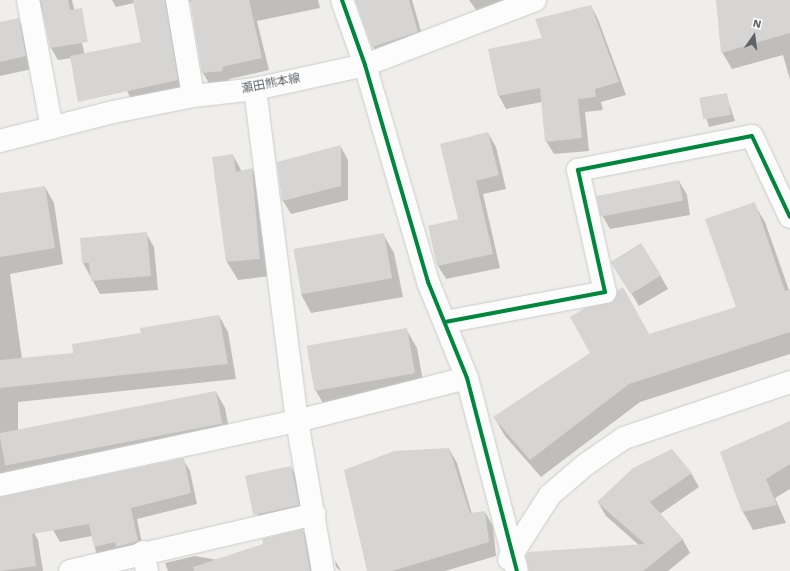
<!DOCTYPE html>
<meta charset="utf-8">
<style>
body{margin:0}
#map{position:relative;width:790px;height:571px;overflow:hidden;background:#efeeea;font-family:"Work Sans","Noto Sans JP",sans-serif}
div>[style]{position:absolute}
.shadow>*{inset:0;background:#0003}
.building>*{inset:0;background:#d6d5d3;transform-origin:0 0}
.roads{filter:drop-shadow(0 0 1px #cbcccc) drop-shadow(0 0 1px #cbcccc)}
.street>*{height:22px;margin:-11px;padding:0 11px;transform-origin:11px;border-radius:11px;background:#fdfcfc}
.secondary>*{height:22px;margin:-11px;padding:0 11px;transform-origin:11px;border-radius:11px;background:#fdfcfc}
.cycleway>*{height:4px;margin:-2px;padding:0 2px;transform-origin:2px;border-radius:2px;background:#00873e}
span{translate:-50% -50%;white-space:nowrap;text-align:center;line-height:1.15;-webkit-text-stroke:3px #fff;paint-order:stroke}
.street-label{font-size:12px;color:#5f6368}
.north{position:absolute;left:734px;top:16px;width:40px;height:40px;-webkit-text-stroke:3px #fff;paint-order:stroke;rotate:14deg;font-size:11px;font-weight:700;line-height:16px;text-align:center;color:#5f6368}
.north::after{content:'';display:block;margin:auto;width:14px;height:18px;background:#5f6368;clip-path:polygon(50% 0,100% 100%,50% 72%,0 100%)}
</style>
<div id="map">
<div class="shadow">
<div style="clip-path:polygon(40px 0,72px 0,85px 56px,58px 60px,51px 48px)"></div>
<div style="clip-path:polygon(112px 0,318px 0,320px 8px,257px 21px,269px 70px,229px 79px,229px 83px,210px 85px,203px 73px,191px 3px,189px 1px,176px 3px,184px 92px,133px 102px,126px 89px,142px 42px,134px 3px,116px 7px)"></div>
<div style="clip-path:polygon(356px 0,412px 0,425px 45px,380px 60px,373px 46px)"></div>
<div style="clip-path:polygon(469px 0,531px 0,482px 18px)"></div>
<div style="clip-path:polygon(717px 0,790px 0,790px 80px,783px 55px,732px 69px,722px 52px)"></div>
<div style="clip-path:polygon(591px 6px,598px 19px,626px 95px,601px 102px,603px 110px,585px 112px,589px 151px,554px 154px,546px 141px,542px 102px,506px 109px,499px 96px)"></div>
<div style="clip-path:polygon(18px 19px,25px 32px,32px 69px,0 76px,0 23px)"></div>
<div style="clip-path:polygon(726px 94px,735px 121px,709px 127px,701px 99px)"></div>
<div style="clip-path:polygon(488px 133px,496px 147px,506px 189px,483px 194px,500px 268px,446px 279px,438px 266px,430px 226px,460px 220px)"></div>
<div style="clip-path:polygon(341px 147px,348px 160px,348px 200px,291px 214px,283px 201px,278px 163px)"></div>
<div style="clip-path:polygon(233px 155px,242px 172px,252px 169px,262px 187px,270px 276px,238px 280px,227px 262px,213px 158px)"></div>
<div style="clip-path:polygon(679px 181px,687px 195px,690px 215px,610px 229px,602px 215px)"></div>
<div style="clip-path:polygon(45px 187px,54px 203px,63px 264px,10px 274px,22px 359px,74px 354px,142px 334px,219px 316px,228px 332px,236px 379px,18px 402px,18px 433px,216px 392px,225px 408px,231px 439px,0 494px,0 194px)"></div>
<div style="clip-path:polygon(754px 204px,765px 222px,790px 293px,790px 354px,640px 402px,541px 477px,505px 436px,494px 417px,591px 353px,614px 302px,649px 336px,737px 307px)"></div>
<div style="clip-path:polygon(146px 233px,154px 247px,158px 290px,100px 294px,83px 263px)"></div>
<div style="clip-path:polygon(383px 234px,394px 253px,403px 297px,311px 313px,301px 294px)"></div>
<div style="clip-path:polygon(620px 275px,660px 275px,668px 289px,639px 306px)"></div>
<div style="clip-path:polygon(406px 329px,417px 348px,425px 392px,327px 410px,316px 391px,308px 346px)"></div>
<div style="clip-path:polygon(790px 422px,790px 489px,775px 498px,786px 523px,753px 530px,743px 512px,721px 453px)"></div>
<div style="clip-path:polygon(449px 449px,457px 463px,472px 514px,485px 512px,493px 526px,496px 556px,445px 571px,368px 571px)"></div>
<div style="clip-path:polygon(183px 459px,190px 471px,197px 504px,137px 519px,144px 553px,103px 563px,96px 552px,92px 536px,60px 542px,53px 530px)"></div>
<div style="clip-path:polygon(291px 467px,298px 480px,306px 518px,265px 528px,257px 514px)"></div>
<div style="clip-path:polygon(691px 473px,699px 487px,660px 514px,683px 540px,690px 553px,668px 571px,529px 571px,640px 546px,606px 516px,598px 502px)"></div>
<div style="clip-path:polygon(30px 525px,38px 540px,43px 571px,0 571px,0 527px)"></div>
<div style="clip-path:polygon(303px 531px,310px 544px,315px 571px,168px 571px,165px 563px,195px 556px,218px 560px)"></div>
<div style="clip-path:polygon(335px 560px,340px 569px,341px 571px,336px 567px)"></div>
</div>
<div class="building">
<div style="clip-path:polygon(41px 0,68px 0,70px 10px,82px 8px,88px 42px,50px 48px)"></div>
<div style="clip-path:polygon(133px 0,165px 0,178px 80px,78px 102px,70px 56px,141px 42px)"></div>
<div style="clip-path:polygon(190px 0,249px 0,262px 58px,222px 67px,223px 71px,202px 73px)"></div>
<div style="clip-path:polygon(355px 0,409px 0,418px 32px,372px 47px)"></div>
<div style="clip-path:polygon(716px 0,790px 0,790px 33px,721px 53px)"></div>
<div style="clip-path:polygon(591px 5px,619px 82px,595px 89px,596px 97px,578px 99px,582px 138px,545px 142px,540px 88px,498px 96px,488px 49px,542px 38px,535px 19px)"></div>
<div style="clip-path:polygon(19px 18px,26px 56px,0 62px,0 22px)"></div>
<div style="left:727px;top:93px;width:22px;height:28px;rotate:80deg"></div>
<div style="clip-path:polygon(488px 132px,499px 175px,476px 181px,493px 254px,437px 266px,428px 226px,458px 219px,440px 144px)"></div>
<div style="clip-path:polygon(341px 145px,341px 186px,282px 201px,277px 162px)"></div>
<div style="clip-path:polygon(233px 154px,236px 172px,252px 168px,260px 259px,226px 262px,212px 157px)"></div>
<div style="left:679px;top:180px;width:21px;height:84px;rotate:79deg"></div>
<div style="clip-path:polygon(45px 186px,55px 248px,0 257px,0 193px)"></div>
<div style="clip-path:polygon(755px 202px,785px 291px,790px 289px,790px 332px,629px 384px,530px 460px,493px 417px,590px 353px,570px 317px,585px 308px,613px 302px,617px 291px,623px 287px,649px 334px,736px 307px,705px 219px)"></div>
<div style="clip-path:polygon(147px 232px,151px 276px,91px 281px,89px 263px,82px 263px,80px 238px)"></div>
<div style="left:384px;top:233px;width:46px;height:92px;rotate:80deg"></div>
<div style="left:641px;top:243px;width:38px;height:36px;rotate:58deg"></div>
<div style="clip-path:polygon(219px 315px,228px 364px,0 388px,0 360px,73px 353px,72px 344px,141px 333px,140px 328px)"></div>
<div style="left:407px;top:328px;width:46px;height:102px;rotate:80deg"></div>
<div style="left:216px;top:391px;width:33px;height:221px;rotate:79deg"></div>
<div style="clip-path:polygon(790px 421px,790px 464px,766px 479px,777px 505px,742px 512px,720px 452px)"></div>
<div style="clip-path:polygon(449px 448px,470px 513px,485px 511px,489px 542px,392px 571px,367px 571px,344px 470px,394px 451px)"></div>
<div style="clip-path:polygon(672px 449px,692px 473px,650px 502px,683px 539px,643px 571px,529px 571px,526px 556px,528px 552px,645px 544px,597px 502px,633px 468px)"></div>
<div style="clip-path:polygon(184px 458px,191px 493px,131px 508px,138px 541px,116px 547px,115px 542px,94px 547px,89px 524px,32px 534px,36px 566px,0 571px,0 497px)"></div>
<div style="left:291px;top:466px;width:40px;height:47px;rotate:78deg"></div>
<div style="clip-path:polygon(303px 529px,310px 571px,194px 571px,193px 567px,263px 544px,262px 539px)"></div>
</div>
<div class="roads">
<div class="street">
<div style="left:28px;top:0;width:130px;rotate:79.4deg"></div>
<div style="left:177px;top:0;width:97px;rotate:80.5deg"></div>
<div style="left:342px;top:0;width:69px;rotate:70.5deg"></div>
<div style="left:365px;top:65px;width:226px;rotate:73.8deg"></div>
<div style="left:428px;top:282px;width:104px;rotate:67.9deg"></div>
<div style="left:467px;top:378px;width:199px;rotate:75.5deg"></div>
<div style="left:255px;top:89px;width:335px;rotate:82.8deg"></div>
<div style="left:297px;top:421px;width:152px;rotate:80.2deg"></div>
<div style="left:445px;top:322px;width:163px;rotate:-10.6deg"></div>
<div style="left:605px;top:292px;width:125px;rotate:-102.5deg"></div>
<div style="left:578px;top:170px;width:177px;rotate:-11.1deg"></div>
<div style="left:752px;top:136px;width:89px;rotate:64.9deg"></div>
<div style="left:0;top:485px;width:304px;rotate:-12.2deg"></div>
<div style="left:297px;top:421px;width:175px;rotate:-14.2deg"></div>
<div style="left:143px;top:552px;width:19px;rotate:78deg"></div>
<div style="left:509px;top:559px;width:76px;rotate:-57.4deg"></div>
<div style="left:550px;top:495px;width:46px;rotate:-40.6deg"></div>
<div style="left:585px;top:465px;width:47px;rotate:-34.7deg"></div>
<div style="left:624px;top:438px;width:175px;rotate:-18.6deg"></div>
<div style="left:70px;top:571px;width:251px;rotate:-13.1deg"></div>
</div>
<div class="secondary">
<div style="left:0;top:141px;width:117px;rotate:-14.4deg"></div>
<div style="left:113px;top:112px;width:82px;rotate:-11.3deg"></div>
<div style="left:193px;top:96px;width:62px;rotate:-6.4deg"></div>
<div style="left:255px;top:89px;width:113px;rotate:-12.3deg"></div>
<div style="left:365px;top:65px;width:182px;rotate:-20.9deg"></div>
</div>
</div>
<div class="cycleway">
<div style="left:342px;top:0;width:69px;rotate:70.5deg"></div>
<div style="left:365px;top:65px;width:226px;rotate:73.8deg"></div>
<div style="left:428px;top:282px;width:104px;rotate:67.9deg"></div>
<div style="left:467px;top:378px;width:199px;rotate:75.5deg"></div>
<div style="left:445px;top:322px;width:163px;rotate:-10.6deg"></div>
<div style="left:605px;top:292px;width:125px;rotate:-102.5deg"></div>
<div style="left:578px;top:170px;width:177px;rotate:-11.1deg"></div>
<div style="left:752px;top:136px;width:89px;rotate:64.9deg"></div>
</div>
<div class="street-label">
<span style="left:271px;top:84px;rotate:-11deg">瀬田熊本線</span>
</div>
<div class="north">N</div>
</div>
